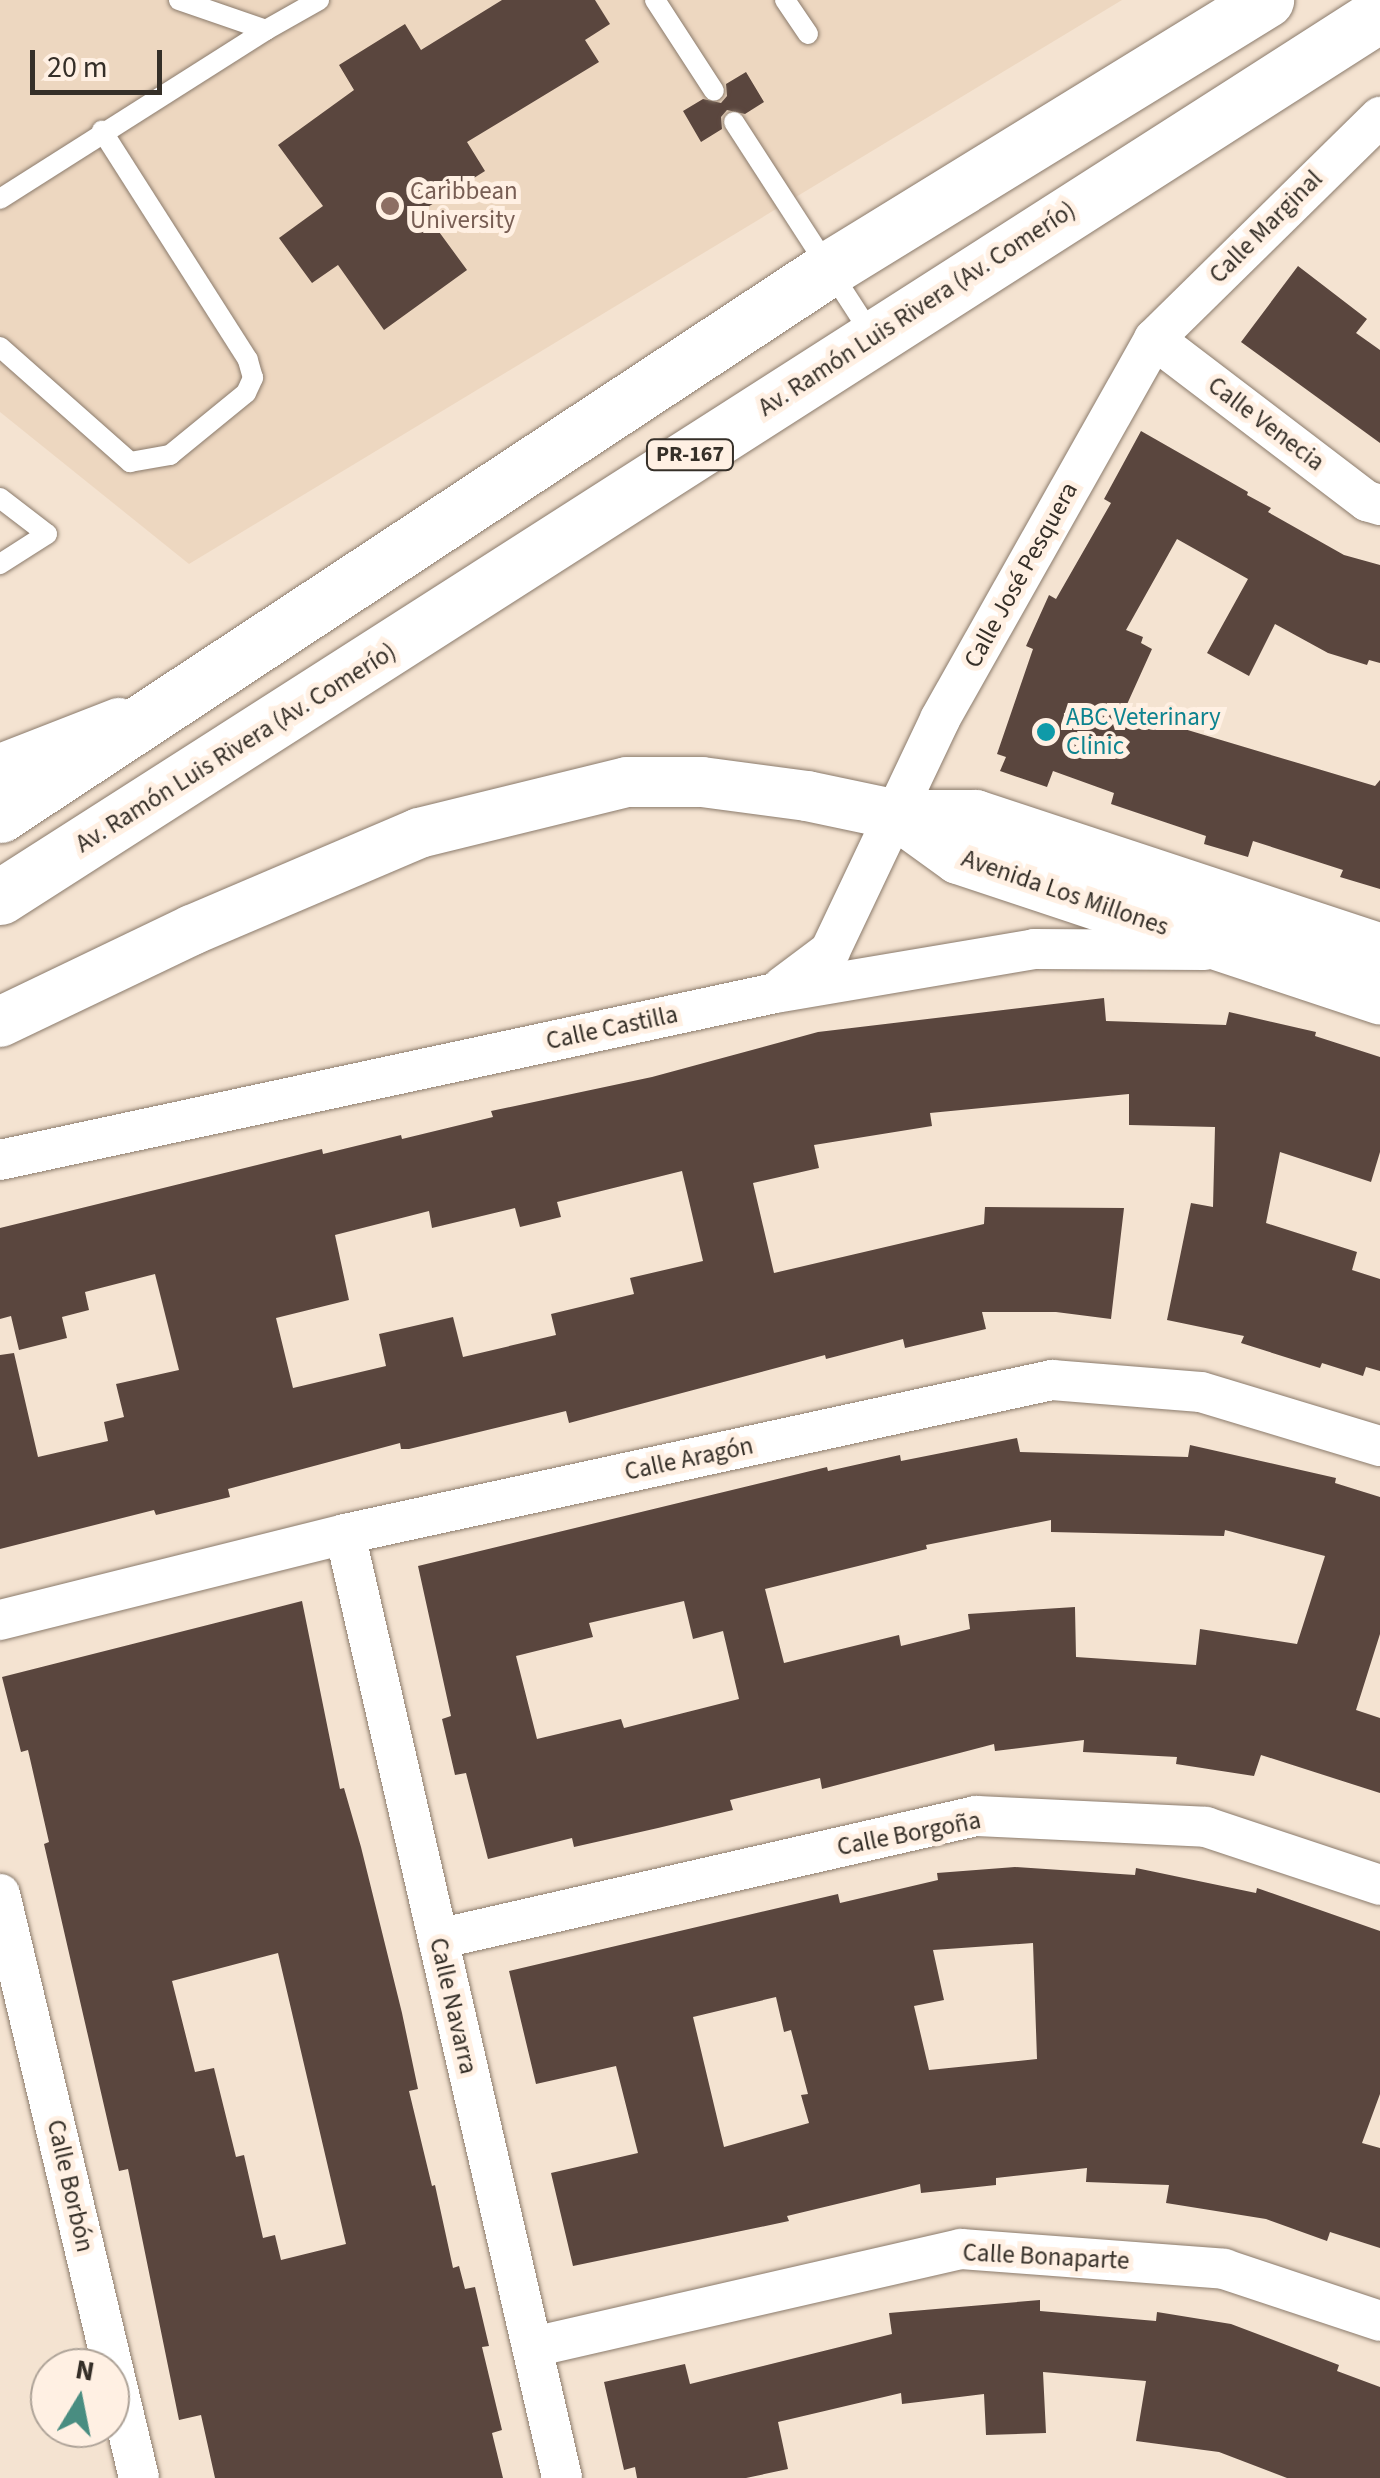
<!DOCTYPE html>
<meta charset="utf-8">
<style>
body{margin:0}
#map{position:relative;width:1380px;height:2478px;overflow:hidden;background:#f4e3d1;font-family:"Source Sans 3",sans-serif}
div>[style]{position:absolute}
.built>*{inset:0;background:#edd7c0}
.building>*{inset:0;background:#5a463e}
.roads{filter:drop-shadow(0 0 2px #8b7b6c) drop-shadow(0 0 2px #8b7b6c)}
.service>*{height:20px;margin:-10px;padding:0 10px;transform-origin:10px;border-radius:10px;background:#fff}
.minor>*{height:40px;margin:-20px;padding:0 20px;transform-origin:20px;border-radius:20px;background:#fff}
.tertiary>*{height:50px;margin:-25px;padding:0 25px;transform-origin:25px;border-radius:25px;background:#fff}
.primary>*{height:55px;margin:-27.5px;padding:0 27.5px;transform-origin:27.5px;border-radius:27.5px;background:#fff}
.dots>*{width:28px;height:28px;translate:-50% -50%;box-sizing:border-box;border:5px solid #fff0e3;border-radius:50%}
span{translate:-50% -50%;white-space:nowrap;text-align:center;line-height:1.15;-webkit-text-stroke:10px #fff0e3;paint-order:stroke}
.shield-label span{padding:2px 8px;background:#fff0e3;border:2px solid;border-radius:8px;-webkit-text-stroke-width:0}
.shield-label{font-size:22px;color:#352f28;font-weight:700}
.education-label{font-size:25px;color:#785e54}
.left{translate:0 -50%;text-align:left}
.street-label{font-size:25px;color:#352f28}
.culture-label{font-size:25px;color:#0d838f}
.north{position:absolute;left:30px;top:2348px;width:100px;height:100px;box-sizing:border-box;background:#fff0e3;border:2px solid #aea398;border-radius:50%;rotate:10deg;font-size:28px;font-weight:700;line-height:40px;text-align:center;color:#352f28}
.north::after{content:'';display:block;margin:auto;width:35px;height:45px;background:#498d81;clip-path:polygon(50% 0,100% 100%,50% 72%,0 100%)}
.scale{position:absolute;left:30px;top:50px;width:132px;height:45px;box-sizing:border-box;border:5px solid #352f28;border-top:0;padding-left:12px;font-size:30px;line-height:35px;white-space:nowrap;color:#352f28;-webkit-text-stroke:8px #fff0e3;paint-order:stroke}
</style>
<div id="map">
<div class="built">
<div style="clip-path:polygon(0 0,1122px 0,189px 564px,0 412px)"></div>
</div>
<div class="building">
<div style="clip-path:polygon(502px 0,595px 0,610px 24px,585px 40px,599px 62px,467px 142px,485px 171px,423px 210px,467px 270px,384px 330px,338px 265px,312px 283px,279px 238px,323px 206px,278px 145px,354px 90px,339px 65px,405px 24px,421px 50px)"></div>
<div style="clip-path:polygon(746px 72px,764px 102px,745px 114px,727px 110px,721px 117px,722px 129px,701px 142px,683px 111px,703px 99px,721px 103px,727px 96px,726px 84px)"></div>
<div style="clip-path:polygon(1298px 266px,1367px 319px,1356px 333px,1380px 350px,1380px 443px,1241px 342px)"></div>
<div style="clip-path:polygon(1141px 431px,1248px 492px,1247px 495px,1271px 508px,1268px 512px,1344px 555px,1380px 565px,1380px 663px,1369px 660px,1367px 665px,1328px 653px,1275px 624px,1249px 676px,1207px 653px,1248px 579px,1177px 539px,1126px 630px,1143px 637px,1141px 643px,1152px 649px,1124px 711px,1375px 786px,1380px 780px,1380px 889px,1340px 877px,1343px 870px,1253px 841px,1248px 857px,1204px 844px,1206px 836px,1111px 804px,1114px 793px,1053px 771px,1047px 787px,1000px 771px,1006px 757px,997px 754px,1033px 649px,1026px 646px,1049px 595px,1056px 599px,1111px 503px,1104px 499px)"></div>
<div style="clip-path:polygon(evenodd,1104px 998px,1106px 1021px,1226px 1025px,1229px 1012px,1316px 1032px,1315px 1036px,1380px 1057px,1380px 1152px,1371px 1182px,1280px 1152px,1266px 1223px,1357px 1252px,1352px 1270px,1380px 1279px,1380px 1371px,1366px 1367px,1363px 1376px,1322px 1363px,1320px 1368px,1241px 1343px,1244px 1336px,1167px 1320px,1191px 1203px,1213px 1207px,1215px 1127px,1129px 1125px,1129px 1094px,930px 1113px,932px 1126px,814px 1145px,819px 1168px,753px 1183px,774px 1273px,984px 1224px,985px 1207px,1124px 1208px,1111px 1319px,1056px 1312px,982px 1312px,986px 1329px,905px 1348px,903px 1339px,826px 1359px,825px 1355px,569px 1423px,566px 1411px,409px 1449px,401px 1449px,400px 1443px,228px 1489px,230px 1497px,156px 1515px,154px 1510px,0 1549px,0 1355px,14px 1353px,38px 1457px,108px 1441px,104px 1422px,124px 1417px,116px 1384px,179px 1370px,155px 1274px,85px 1292px,89px 1310px,62px 1317px,67px 1338px,19px 1350px,11px 1316px,0 1319px,0 1228px,322px 1149px,323px 1154px,401px 1135px,402px 1139px,493px 1117px,491px 1111px,652px 1077px,818px 1032px,1104px 998px,682px 1171px,703px 1261px,630px 1278px,634px 1294px,551px 1314px,556px 1335px,463px 1357px,453px 1317px,379px 1334px,386px 1366px,293px 1388px,276px 1318px,349px 1300px,335px 1235px,429px 1211px,432px 1228px,515px 1208px,520px 1227px,561px 1217px,557px 1202px,682px 1171px)"></div>
<div style="clip-path:polygon(evenodd,1017px 1438px,1020px 1452px,1188px 1457px,1190px 1445px,1336px 1478px,1335px 1483px,1380px 1497px,1380px 1634px,1356px 1710px,1380px 1718px,1380px 1793px,1261px 1755px,1254px 1776px,1176px 1764px,1177px 1757px,1083px 1752px,1084px 1740px,995px 1751px,994px 1744px,822px 1789px,820px 1778px,730px 1800px,733px 1810px,658px 1828px,574px 1847px,572px 1838px,488px 1859px,466px 1773px,455px 1775px,442px 1719px,451px 1716px,418px 1566px,827px 1467px,828px 1471px,900px 1455px,901px 1461px,1017px 1438px,1051px 1520px,1051px 1532px,1224px 1536px,1225px 1530px,1325px 1556px,1297px 1644px,1200px 1629px,1196px 1665px,1076px 1657px,1075px 1607px,968px 1614px,970px 1629px,901px 1646px,899px 1635px,784px 1663px,765px 1589px,927px 1549px,926px 1545px,1051px 1520px,1017px 1438px,684px 1601px,693px 1639px,723px 1631px,739px 1699px,624px 1728px,621px 1719px,537px 1739px,516px 1656px,593px 1637px,589px 1623px,684px 1601px)"></div>
<div style="clip-path:polygon(evenodd,302px 1601px,340px 1789px,344px 1788px,361px 1847px,402px 2013px,418px 2089px,409px 2091px,432px 2186px,435px 2185px,453px 2268px,459px 2266px,465px 2289px,475px 2287px,489px 2346px,482px 2347px,502px 2430px,492px 2433px,503px 2478px,215px 2478px,201px 2415px,179px 2420px,128px 2169px,119px 2171px,44px 1844px,49px 1842px,28px 1750px,21px 1752px,2px 1677px,302px 1601px,278px 1953px,346px 2244px,281px 2260px,275px 2235px,263px 2238px,244px 2155px,236px 2157px,214px 2068px,195px 2072px,172px 1981px,278px 1953px)"></div>
<div style="clip-path:polygon(evenodd,1015px 1867px,1135px 1875px,1136px 1868px,1256px 1893px,1257px 1888px,1380px 1931px,1380px 2094px,1362px 2143px,1380px 2148px,1380px 2248px,1330px 2232px,1327px 2241px,1266px 2219px,1166px 2203px,1169px 2185px,1086px 2182px,1087px 2168px,996px 2178px,996px 2185px,921px 2193px,920px 2184px,787px 2216px,789px 2221px,573px 2266px,551px 2173px,638px 2153px,616px 2066px,536px 2084px,509px 1971px,838px 1894px,840px 1903px,938px 1880px,937px 1873px,1015px 1867px,1033px 1943px,1037px 2059px,929px 2070px,914px 2006px,944px 2000px,933px 1950px,1033px 1943px,1015px 1867px,776px 1997px,784px 2032px,791px 2030px,808px 2094px,801px 2095px,809px 2123px,724px 2147px,693px 2017px,776px 1997px)"></div>
<div style="clip-path:polygon(1040px 2300px,1040px 2311px,1156px 2321px,1157px 2312px,1231px 2324px,1339px 2365px,1337px 2371px,1380px 2387px,1380px 2478px,1287px 2478px,1219px 2452px,1136px 2441px,1146px 2381px,1043px 2372px,1046px 2433px,986px 2435px,984px 2394px,902px 2404px,901px 2393px,778px 2422px,788px 2469px,746px 2478px,637px 2478px,635px 2467px,624px 2470px,604px 2382px,685px 2364px,690px 2384px,892px 2334px,889px 2313px)"></div>
</div>
<div class="roads">
<div class="service">
<div style="left:179px;top:0;width:92px;rotate:19deg"></div>
<div style="left:266px;top:30px;width:61px;rotate:-29.5deg"></div>
<div style="left:655px;top:0;width:108px;rotate:57deg"></div>
<div style="left:785px;top:0;width:41px;rotate:55.9deg"></div>
<div style="left:734px;top:122px;width:254px;rotate:57.1deg"></div>
<div style="left:0;top:199px;width:315px;rotate:-32.4deg"></div>
<div style="left:0;top:347px;width:174px;rotate:41.5deg"></div>
<div style="left:130px;top:462px;width:41px;rotate:-9.9deg"></div>
<div style="left:170px;top:455px;width:98px;rotate:-39.2deg"></div>
<div style="left:246px;top:393px;width:17px;rotate:-65deg"></div>
<div style="left:253px;top:378px;width:19px;rotate:-106deg"></div>
<div style="left:248px;top:360px;width:272px;rotate:-122.5deg"></div>
<div style="left:0;top:498px;width:59px;rotate:37.5deg"></div>
<div style="left:47px;top:534px;width:56px;rotate:147.4deg"></div>
</div>
<div class="minor">
<div style="left:1154px;top:339px;width:268px;rotate:37.3deg"></div>
<div style="left:1367px;top:501px;width:14px;rotate:17deg"></div>
<div style="left:0;top:764px;width:127px;rotate:-21.3deg"></div>
<div style="left:782px;top:987px;width:60px;rotate:-36.9deg"></div>
<div style="left:830px;top:951px;width:257px;rotate:-64.6deg"></div>
<div style="left:940px;top:719px;width:436px;rotate:-60.6deg"></div>
<div style="left:1154px;top:339px;width:317px;rotate:-44.5deg"></div>
<div style="left:0;top:1160px;width:793px;rotate:-12.16deg"></div>
<div style="left:775px;top:993px;width:263px;rotate:-9.6deg"></div>
<div style="left:1034px;top:949px;width:171px;rotate:0.3deg"></div>
<div style="left:345px;top:1534px;width:969px;rotate:77.05deg"></div>
<div style="left:0;top:1620px;width:356px;rotate:-14deg"></div>
<div style="left:345px;top:1534px;width:724px;rotate:-12.29deg"></div>
<div style="left:1052px;top:1380px;width:149px;rotate:4.6deg"></div>
<div style="left:1201px;top:1392px;width:187px;rotate:16.8deg"></div>
<div style="left:0;top:1894px;width:600px;rotate:76.61deg"></div>
<div style="left:438px;top:1939px;width:552px;rotate:-12.88deg"></div>
<div style="left:976px;top:1816px;width:230px;rotate:2.7deg"></div>
<div style="left:1206px;top:1827px;width:183px;rotate:18.4deg"></div>
<div style="left:533px;top:2347px;width:439px;rotate:-12.9deg"></div>
<div style="left:961px;top:2249px;width:264px;rotate:4.3deg"></div>
<div style="left:1224px;top:2269px;width:164px;rotate:18.4deg"></div>
</div>
<div class="tertiary">
<div style="left:897px;top:815px;width:75px;rotate:35.8deg"></div>
<div style="left:958px;top:859px;width:445px;rotate:18.4deg"></div>
<div style="left:0;top:1022px;width:213px;rotate:-25.6deg"></div>
<div style="left:192px;top:930px;width:247px;rotate:-23.1deg"></div>
<div style="left:419px;top:833px;width:214px;rotate:-13.8deg"></div>
<div style="left:627px;top:782px;width:75px"></div>
<div style="left:702px;top:782px;width:106px;rotate:7.6deg"></div>
<div style="left:807px;top:796px;width:92px;rotate:11.9deg"></div>
<div style="left:897px;top:815px;width:79px"></div>
<div style="left:976px;top:815px;width:426px;rotate:18.3deg"></div>
</div>
<div class="primary">
<div style="left:0;top:815px;width:994px;rotate:-33.39deg"></div>
<div style="left:830px;top:268px;width:512px;rotate:-31.58deg"></div>
<div style="left:0;top:897px;width:1638px;rotate:-32.61deg"></div>
</div>
</div>
<div class="dots">
<div style="left:390px;top:206px;background:#8d6e63"></div>
<div style="left:1046px;top:732px;background:#0f9aa8"></div>
</div>
<div class="shield-label">
<span style="left:690px;top:455px">PR-167</span>
</div>
<div class="education-label">
<span class="left" style="left:410px;top:206px">Caribbean<br>University</span>
</div>
<div class="street-label">
<span style="left:1266px;top:227px;rotate:-45deg">Calle Marginal</span>
<span style="left:917px;top:309px;rotate:-33deg">Av. Ramón Luis Rivera (Av. Comerío)</span>
<span style="left:1266px;top:424px;rotate:37deg">Calle Venecia</span>
<span style="left:1021px;top:575px;rotate:-61deg">Calle José Pesquera</span>
<span style="left:236px;top:748px;rotate:-32deg">Av. Ramón Luis Rivera (Av. Comerío)</span>
<span style="left:1065px;top:893px;rotate:19deg">Avenida Los Millones</span>
<span style="left:612px;top:1028px;rotate:-12deg">Calle Castilla</span>
<span style="left:689px;top:1459px;rotate:-12deg">Calle Aragón</span>
<span style="left:909px;top:1834px;rotate:-11deg">Calle Borgoña</span>
<span style="left:453px;top:2006px;rotate:77deg">Calle Navarra</span>
<span style="left:70px;top:2186px;rotate:77deg">Calle Borbón</span>
<span style="left:1046px;top:2257px;rotate:3deg">Calle Bonaparte</span>
</div>
<div class="culture-label">
<span class="left" style="left:1066px;top:732px">ABC Veterinary<br>Clinic</span>
</div>
<div class="north">N</div>
<div class="scale">20 m</div>
</div>
